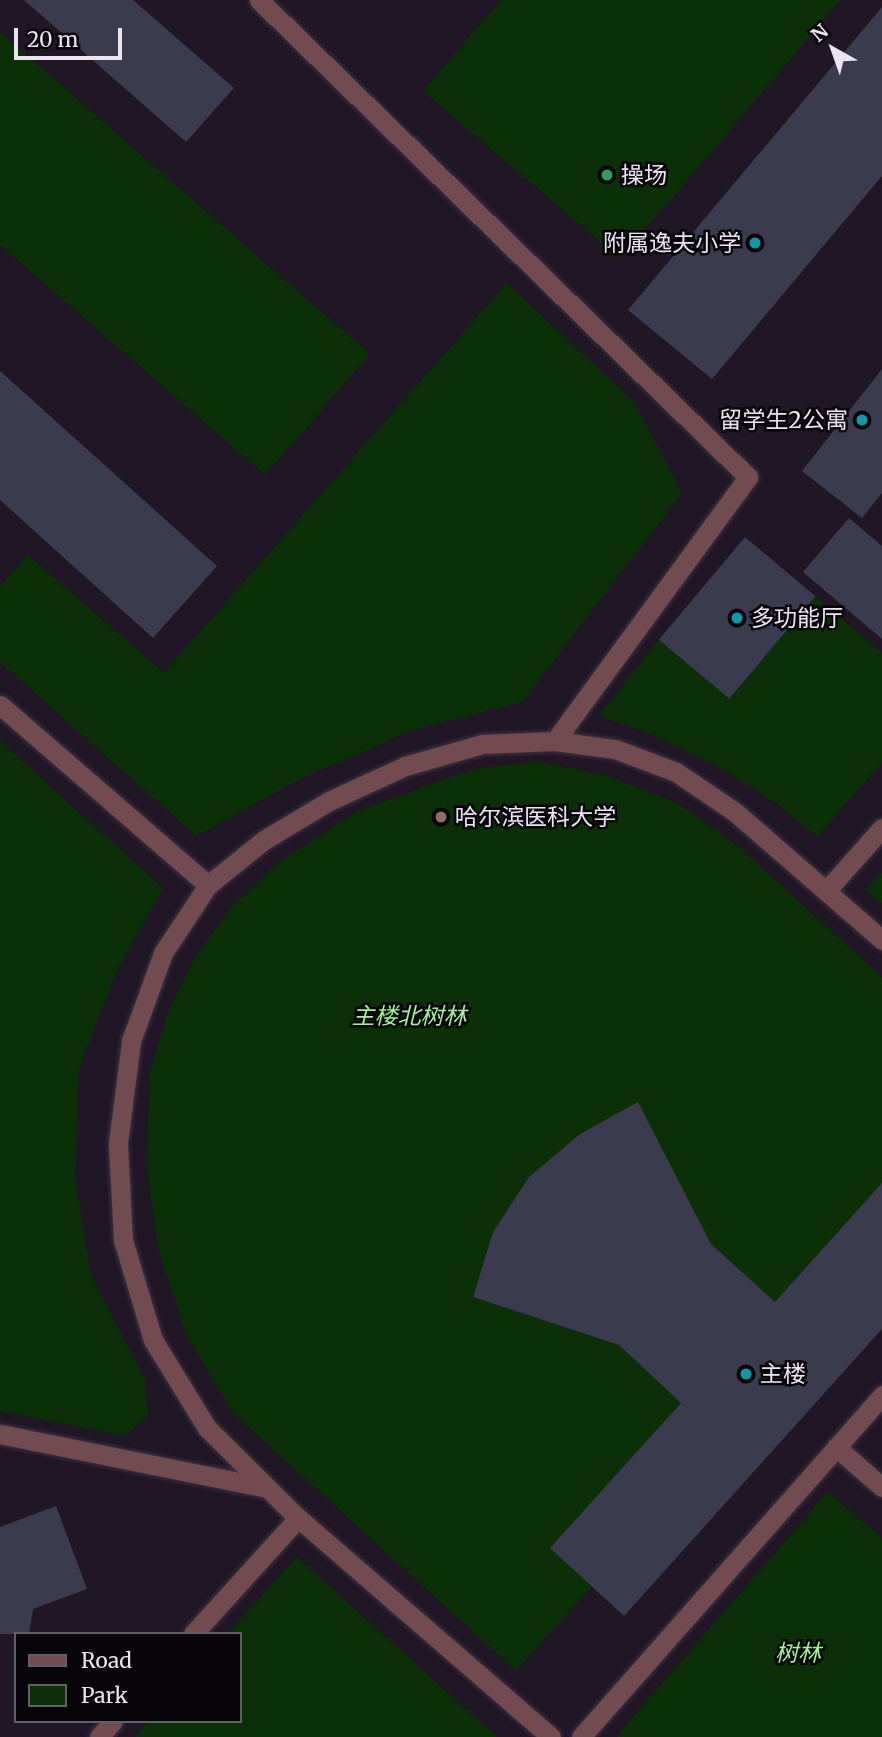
<!DOCTYPE html>
<meta charset="utf-8">
<style>
body{margin:0}
#map{position:relative;width:882px;height:1737px;overflow:hidden;background:#201626;font-family:Merriweather,"Noto Sans SC",serif}
div>[style]{position:absolute}
.green>*{inset:0;background:#0b3007}
.building>*{inset:0;background:#3a3b4e;transform-origin:0 0}
.roads{filter:drop-shadow(0 0 2px #3d3342) drop-shadow(0 0 2px #3d3342)}
.minor>*{height:19px;margin:-9.5px;padding:0 9.5px;transform-origin:9.5px;border-radius:9.5px;background:#724b50}
.dots>*{width:19px;height:19px;translate:-50% -50%;box-sizing:border-box;border:4px solid #07050a;border-radius:50%}
span{translate:-50% -50%;white-space:nowrap;text-align:center;line-height:1.15;-webkit-text-stroke:5px #07050a;paint-order:stroke}
.poi-label{font-size:23px;color:#ece5f1}
.left{translate:0 -50%;text-align:left}
.right{translate:-100% -50%;text-align:right}
.park-label{font-size:23px;color:#a0f295;font-style:italic}
.legend{position:absolute;left:14px;top:1632px;width:228px;height:91px;box-sizing:border-box;background:#07050a;border:2px solid #635f66;margin:0;padding:9px 12px;list-style:none;font-size:21px;color:#ece5f1}
.legend li{display:flex;align-items:center;gap:14px;height:35px}
.legend b{width:35px;border:2px solid #635f66}
.north{position:absolute;left:798px;top:14px;width:70px;height:70px;-webkit-text-stroke:5px #07050a;paint-order:stroke;rotate:320deg;font-size:19px;font-weight:700;line-height:28px;text-align:center;color:#ece5f1}
.north::after{content:'';display:block;margin:auto;width:24px;height:32px;background:#ece5f1;clip-path:polygon(50% 0,100% 100%,50% 72%,0 100%)}
.scale{position:absolute;left:14px;top:28px;width:108px;height:32px;box-sizing:border-box;border:4px solid #ece5f1;border-top:0;padding-left:9px;font-size:21px;line-height:24px;white-space:nowrap;color:#ece5f1;-webkit-text-stroke:5px #07050a;paint-order:stroke}
</style>
<div id="map">
<div class="green">
<div style="clip-path:polygon(501px 0,841px 0,620px 259px,423px 91px)"></div>
<div style="clip-path:polygon(0 32px,370px 354px,265px 475px,0 245px)"></div>
<div style="clip-path:polygon(507px 283px,634px 402px,682px 493px,522px 702px,413px 730px,306px 776px,196px 836px,0 662px,0 587px,28px 555px,164px 673px)"></div>
<div style="clip-path:polygon(815px 596px,882px 653px,882px 762px,817px 837px,780px 806px,721px 768px,650px 734px,599px 716px,659px 640px,730px 699px)"></div>
<div style="clip-path:polygon(0 741px,163px 888px,117px 970px,79px 1068px,75px 1178px,91px 1276px,145px 1380px,148px 1416px,125px 1436px,0 1411px)"></div>
<div style="clip-path:polygon(536px 761px,610px 777px,677px 803px,739px 847px,882px 977px,882px 1183px,775px 1302px,711px 1244px,638px 1103px,580px 1134px,529px 1177px,493px 1232px,473px 1297px,619px 1345px,681px 1403px,551px 1548px,592px 1586px,516px 1671px,233px 1413px,185px 1332px,158px 1247px,147px 1166px,150px 1073px,168px 1012px,196px 956px,233px 906px,277px 864px,356px 812px,470px 770px)"></div>
<div style="clip-path:polygon(882px 872px,882px 904px,866px 890px)"></div>
<div style="clip-path:polygon(828px 1492px,882px 1538px,882px 1737px,616px 1737px)"></div>
<div style="clip-path:polygon(297px 1557px,497px 1737px,135px 1737px,149px 1721px,240px 1721px,240px 1634px,228px 1634px)"></div>
</div>
<div class="building">
<div style="clip-path:polygon(24px 0,133px 0,234px 88px,186px 142px)"></div>
<div style="clip-path:polygon(882px 7px,882px 176px,712px 379px,628px 310px)"></div>
<div style="clip-path:polygon(882px 369px,882px 493px,862px 518px,802px 471px)"></div>
<div style="clip-path:polygon(0 371px,217px 566px,153px 638px,0 500px)"></div>
<div style="clip-path:polygon(849px 518px,882px 546px,882px 639px,803px 572px)"></div>
<div style="left:745px;top:537px;width:92px;height:134px;rotate:40deg"></div>
<div style="clip-path:polygon(638px 1102px,711px 1244px,775px 1302px,882px 1183px,882px 1329px,624px 1616px,550px 1548px,681px 1403px,619px 1345px,473px 1297px,493px 1232px,529px 1177px,580px 1134px)"></div>
<div style="clip-path:polygon(56px 1506px,87px 1589px,33px 1609px,29px 1634px,0 1634px,0 1527px)"></div>
</div>
<div class="roads">
<div class="minor">
<div style="left:259px;top:0;width:683px;rotate:44.29deg"></div>
<div style="left:748px;top:477px;width:327px;rotate:126.2deg"></div>
<div style="left:0;top:705px;width:275px;rotate:40.9deg"></div>
<div style="left:826px;top:891px;width:84px;rotate:-48.4deg"></div>
<div style="left:0;top:1434px;width:272px;rotate:11.4deg"></div>
<div style="left:836px;top:1447px;width:61px;rotate:41deg"></div>
<div style="left:193px;top:1634px;width:156px;rotate:-47.8deg"></div>
<div style="left:99px;top:1737px;width:21px;rotate:-49deg"></div>
<div style="left:551px;top:1737px;width:335px;rotate:-139.1deg"></div>
<div style="left:298px;top:1518px;width:128px;rotate:-135.3deg"></div>
<div style="left:207px;top:1428px;width:103px;rotate:-121.5deg"></div>
<div style="left:153px;top:1340px;width:104px;rotate:-106.7deg"></div>
<div style="left:123px;top:1240px;width:97px;rotate:-93deg"></div>
<div style="left:118px;top:1143px;width:103px;rotate:-82.7deg"></div>
<div style="left:131px;top:1041px;width:94px;rotate:-70deg"></div>
<div style="left:163px;top:953px;width:82px;rotate:-56.5deg"></div>
<div style="left:208px;top:885px;width:72px;rotate:-38.8deg"></div>
<div style="left:264px;top:840px;width:76px;rotate:-31deg"></div>
<div style="left:329px;top:801px;width:84px;rotate:-24.7deg"></div>
<div style="left:405px;top:766px;width:80px;rotate:-15.9deg"></div>
<div style="left:482px;top:744px;width:73px;rotate:-2.4deg"></div>
<div style="left:555px;top:741px;width:61px;rotate:7.6deg"></div>
<div style="left:615px;top:749px;width:65px;rotate:20.7deg"></div>
<div style="left:676px;top:772px;width:71px;rotate:34.1deg"></div>
<div style="left:735px;top:812px;width:195px;rotate:41deg"></div>
<div style="left:581px;top:1737px;width:456px;rotate:-48.6deg"></div>
</div>
</div>
<div class="dots">
<div style="left:607px;top:175px;background:#2e9e5b"></div>
<div style="left:755px;top:243px;background:#0f9aa8"></div>
<div style="left:862px;top:420px;background:#0f9aa8"></div>
<div style="left:737px;top:618px;background:#0f9aa8"></div>
<div style="left:441px;top:817px;background:#8d6e63"></div>
<div style="left:746px;top:1374px;background:#0f9aa8"></div>
</div>
<div class="poi-label">
<span class="left" style="left:621px;top:175px">操场</span>
<span class="right" style="left:741px;top:243px">附属逸夫小学</span>
<span class="right" style="left:848px;top:420px">留学生2公寓</span>
<span class="left" style="left:751px;top:618px">多功能厅</span>
<span class="left" style="left:455px;top:817px">哈尔滨医科大学</span>
<span class="left" style="left:760px;top:1374px">主楼</span>
</div>
<div class="park-label">
<span style="left:409px;top:1016px">主楼北树林</span>
<span style="left:798px;top:1653px">树林</span>
</div>
<ul class="legend">
<li><b style="height:9px;background:#724b50"></b>Road</li>
<li><b style="height:19px;background:#0b3007"></b>Park</li>
</ul>
<div class="north">N</div>
<div class="scale">20 m</div>
</div>
